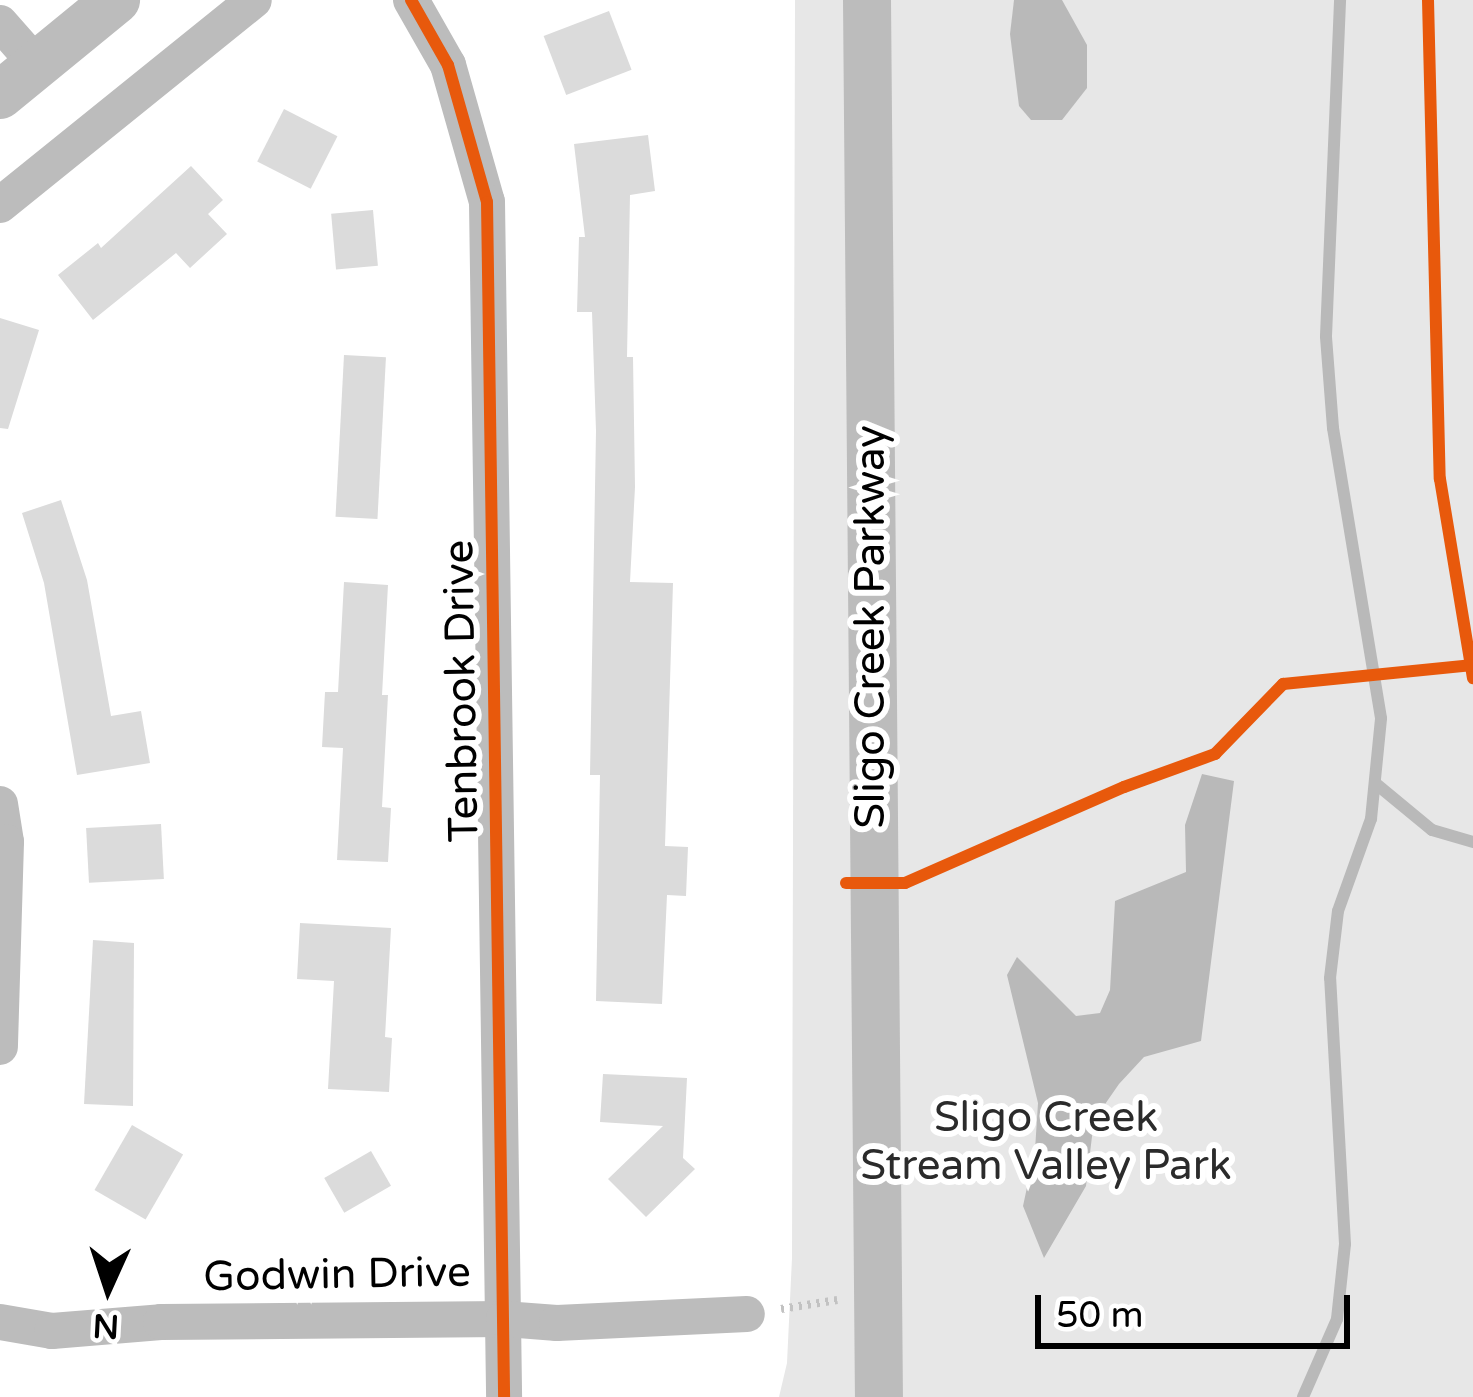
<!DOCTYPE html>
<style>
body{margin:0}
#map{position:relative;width:1473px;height:1397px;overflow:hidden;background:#fff;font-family:"Varela Round",sans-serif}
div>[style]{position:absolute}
.green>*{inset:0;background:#e7e7e7}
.water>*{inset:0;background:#b9b9b9}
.stream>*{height:12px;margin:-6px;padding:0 6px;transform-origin:6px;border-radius:6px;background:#b9b9b9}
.building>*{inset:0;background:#dbdbdb;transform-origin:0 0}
.path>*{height:8px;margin-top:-4px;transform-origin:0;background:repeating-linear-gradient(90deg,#c2c2c2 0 3px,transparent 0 9px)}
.minor>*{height:36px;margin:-18px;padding:0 18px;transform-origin:18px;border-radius:18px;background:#bcbcbc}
.tertiary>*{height:48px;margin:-24px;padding:0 24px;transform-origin:24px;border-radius:24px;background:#bcbcbc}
.cycleway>*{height:12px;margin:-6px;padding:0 6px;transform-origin:6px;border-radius:6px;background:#e8590c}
span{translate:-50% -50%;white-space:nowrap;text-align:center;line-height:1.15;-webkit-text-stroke:12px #fff;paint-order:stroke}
.street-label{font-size:42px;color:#000}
.park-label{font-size:42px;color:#2b2b2b}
.north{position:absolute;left:48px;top:1229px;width:120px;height:120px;-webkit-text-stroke:9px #fff;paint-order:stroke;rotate:183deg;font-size:33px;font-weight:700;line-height:48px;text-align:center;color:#000}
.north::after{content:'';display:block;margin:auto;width:42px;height:54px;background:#000;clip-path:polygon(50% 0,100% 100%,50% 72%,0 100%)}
.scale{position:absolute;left:1035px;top:1295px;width:315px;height:54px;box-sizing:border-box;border:6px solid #000;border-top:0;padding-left:15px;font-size:36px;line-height:42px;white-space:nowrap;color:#000;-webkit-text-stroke:9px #fff;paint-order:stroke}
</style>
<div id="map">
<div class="green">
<div style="clip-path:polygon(795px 0,1473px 0,1473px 1397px,779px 1397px,787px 1363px,792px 1258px)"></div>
</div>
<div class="water">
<div style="clip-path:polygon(1014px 0,1062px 0,1087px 45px,1087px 88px,1062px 120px,1031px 120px,1019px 106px,1010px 34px)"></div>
<div style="clip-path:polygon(1202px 774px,1234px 781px,1201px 1041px,1144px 1057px,1119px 1084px,1094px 1120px,1086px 1186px,1044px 1258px,1023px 1206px,1035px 1150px,1038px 1103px,1007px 975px,1017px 957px,1076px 1016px,1100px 1013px,1110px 990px,1115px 901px,1186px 872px,1185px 825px)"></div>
</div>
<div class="stream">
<div style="left:1375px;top:783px;width:74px;rotate:39.5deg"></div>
<div style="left:1432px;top:830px;width:43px;rotate:16.3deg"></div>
<div style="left:1303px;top:1397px;width:85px;rotate:-66.4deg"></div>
<div style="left:1337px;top:1319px;width:75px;rotate:-83.9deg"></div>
<div style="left:1345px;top:1244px;width:266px;rotate:-93.2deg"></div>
<div style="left:1330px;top:978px;width:67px;rotate:-83.2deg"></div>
<div style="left:1338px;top:911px;width:98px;rotate:-70.3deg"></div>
<div style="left:1371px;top:819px;width:101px;rotate:-84.3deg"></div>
<div style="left:1381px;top:718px;width:294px;rotate:-99.4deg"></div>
<div style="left:1333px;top:428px;width:92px;rotate:-94.4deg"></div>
<div style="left:1326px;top:336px;width:336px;rotate:-87.6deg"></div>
</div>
<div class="building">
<div style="left:609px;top:11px;width:63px;height:70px;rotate:69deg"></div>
<div style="left:284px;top:109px;width:60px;height:59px;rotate:27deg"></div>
<div style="clip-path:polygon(648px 135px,655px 191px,630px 195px,627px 357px,633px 357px,635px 487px,630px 582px,673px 583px,665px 846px,688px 847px,686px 896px,667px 895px,662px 1004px,596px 1001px,600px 775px,590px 775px,596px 431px,592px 312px,577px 312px,579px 237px,585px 237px,574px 144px)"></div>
<div style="clip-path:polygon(191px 166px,223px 200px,208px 214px,227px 234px,190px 268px,176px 253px,93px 320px,58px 275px,98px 243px,101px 248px)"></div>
<div style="left:373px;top:210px;width:56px;height:42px;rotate:85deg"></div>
<div style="clip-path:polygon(0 318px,39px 330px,8px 429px,0 428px)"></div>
<div style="left:344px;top:355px;width:42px;height:162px;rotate:3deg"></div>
<div style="clip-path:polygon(61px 500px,87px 580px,111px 716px,141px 711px,150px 763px,77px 775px,44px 583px,22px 513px)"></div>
<div style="clip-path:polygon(344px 582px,388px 585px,382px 695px,388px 695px,382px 807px,391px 808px,388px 862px,337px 860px,343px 748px,322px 747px,325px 692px,338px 692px)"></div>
<div style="left:161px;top:824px;width:55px;height:75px;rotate:87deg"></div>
<div style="clip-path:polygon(300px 923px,391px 928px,385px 1037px,392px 1038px,389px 1092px,328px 1089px,334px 981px,297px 979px)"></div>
<div style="clip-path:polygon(93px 940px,134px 943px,133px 1106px,84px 1104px)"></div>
<div style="clip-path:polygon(603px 1074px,687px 1078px,683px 1158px,695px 1169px,646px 1217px,608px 1179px,663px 1126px,600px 1122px)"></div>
<div style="left:132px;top:1125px;width:59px;height:75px;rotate:30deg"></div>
<div style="left:371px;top:1151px;width:40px;height:54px;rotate:60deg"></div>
</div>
<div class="path">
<div style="left:781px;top:1309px;width:57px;rotate:-9.1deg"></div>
</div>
<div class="minor">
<div style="left:411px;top:0;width:75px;rotate:60.4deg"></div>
<div style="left:448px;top:65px;width:142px;rotate:74.1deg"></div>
<div style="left:487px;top:202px;width:1195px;rotate:89.18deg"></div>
<div style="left:0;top:23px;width:56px;rotate:48.6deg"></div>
<div style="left:0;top:205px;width:326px;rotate:-38.9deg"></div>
<div style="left:0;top:804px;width:38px;rotate:81deg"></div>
<div style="left:6px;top:842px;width:205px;rotate:91.7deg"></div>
<div style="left:0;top:1322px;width:53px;rotate:9.8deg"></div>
<div style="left:52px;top:1331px;width:109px;rotate:-4.7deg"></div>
<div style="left:161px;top:1322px;width:343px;rotate:-0.5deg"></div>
<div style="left:504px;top:1319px;width:53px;rotate:4.3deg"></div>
<div style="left:557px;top:1323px;width:190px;rotate:-2.7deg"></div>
</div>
<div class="tertiary">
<div style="left:867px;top:0;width:1397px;rotate:89.51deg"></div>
<div style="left:0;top:95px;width:150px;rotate:-39.3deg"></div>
</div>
<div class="cycleway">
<div style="left:411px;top:0;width:75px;rotate:60.4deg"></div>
<div style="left:448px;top:65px;width:142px;rotate:74.1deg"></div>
<div style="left:487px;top:202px;width:1195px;rotate:89.18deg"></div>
<div style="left:1428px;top:0;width:479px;rotate:88.6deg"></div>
<div style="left:1440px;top:479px;width:202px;rotate:80.6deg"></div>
<div style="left:846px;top:883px;width:59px"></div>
<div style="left:905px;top:883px;width:239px;rotate:-23.7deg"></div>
<div style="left:1124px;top:787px;width:97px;rotate:-19.9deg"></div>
<div style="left:1215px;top:754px;width:98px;rotate:-45.8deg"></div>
<div style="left:1283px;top:684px;width:191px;rotate:-5.7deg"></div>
</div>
<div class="street-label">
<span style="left:871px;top:627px;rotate:-90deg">Sligo Creek Parkway</span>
<span style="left:462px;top:691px;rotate:-91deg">Tenbrook Drive</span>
<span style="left:337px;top:1275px;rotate:-1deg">Godwin Drive</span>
</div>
<div class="park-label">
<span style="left:1046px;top:1142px">Sligo Creek<br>Stream Valley Park</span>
</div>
<div class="north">N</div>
<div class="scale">50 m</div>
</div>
